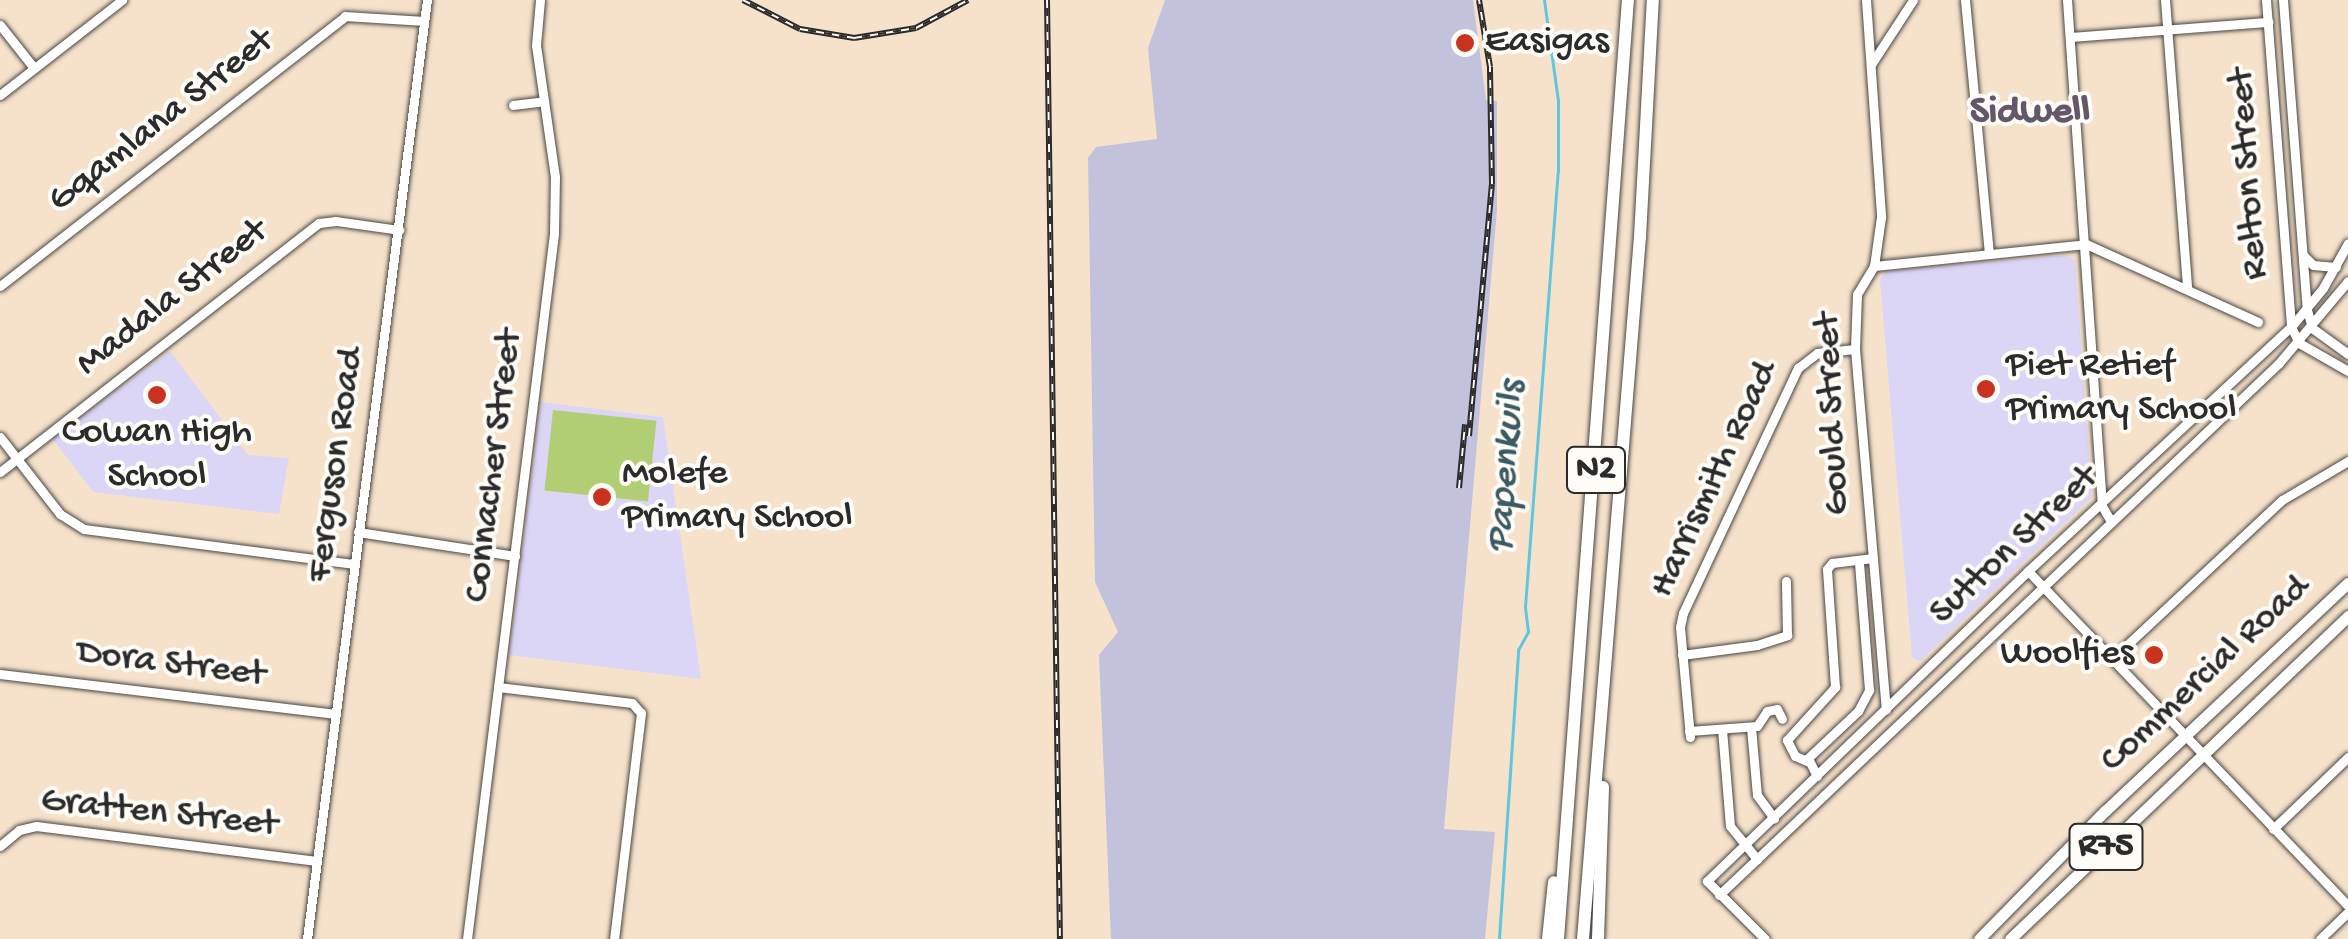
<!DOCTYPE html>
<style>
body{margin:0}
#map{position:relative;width:2348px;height:939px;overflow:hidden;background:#f6e2cb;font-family:"Gochi Hand",sans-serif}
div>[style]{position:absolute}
.built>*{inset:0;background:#dcd6f6}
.industrial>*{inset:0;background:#c2c2dc}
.green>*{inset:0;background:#b2ce74;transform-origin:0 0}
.stream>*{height:2.5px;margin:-1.25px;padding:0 1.25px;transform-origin:1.25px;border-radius:1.25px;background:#61c7de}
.roads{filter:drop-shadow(0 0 2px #494643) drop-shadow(0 0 2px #494643)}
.minor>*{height:9px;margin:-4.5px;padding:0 4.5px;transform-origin:4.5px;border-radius:4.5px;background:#fff}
.major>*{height:11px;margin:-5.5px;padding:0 5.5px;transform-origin:5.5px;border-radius:5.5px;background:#fff}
.highway>*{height:12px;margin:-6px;padding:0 6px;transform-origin:6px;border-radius:6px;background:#fff}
.rail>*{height:6px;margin-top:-3px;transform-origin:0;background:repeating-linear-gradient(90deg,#fdfcf7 0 8px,#2b2b2b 0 16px);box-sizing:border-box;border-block:2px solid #2b2b2b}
.dots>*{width:28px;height:28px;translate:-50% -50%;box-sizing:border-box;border:5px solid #fdfcf7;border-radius:50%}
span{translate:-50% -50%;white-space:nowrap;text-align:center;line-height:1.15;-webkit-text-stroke:8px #fdfcf7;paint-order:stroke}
.shield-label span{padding:2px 8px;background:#fdfcf7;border:2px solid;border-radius:8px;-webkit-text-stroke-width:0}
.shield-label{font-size:35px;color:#2b2b2b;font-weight:700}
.poi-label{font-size:38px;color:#2b2b2b}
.left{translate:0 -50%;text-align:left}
.right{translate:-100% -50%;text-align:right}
.street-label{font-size:38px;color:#2b2b2b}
.neighbourhood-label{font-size:40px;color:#64576a;font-weight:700}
.water-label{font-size:40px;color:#3b5a61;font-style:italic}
</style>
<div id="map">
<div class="built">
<div style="clip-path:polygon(2066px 255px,2075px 260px,2092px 497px,1920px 661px,1912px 658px,1880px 280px,1886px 271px)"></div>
<div style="clip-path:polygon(170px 351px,248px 455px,289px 458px,279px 514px,93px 492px,52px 438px)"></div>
<div style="clip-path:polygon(541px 402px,663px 417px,701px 679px,509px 655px)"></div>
</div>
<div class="industrial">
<div style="clip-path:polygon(1165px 0,1473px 0,1486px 100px,1497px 101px,1497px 210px,1444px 829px,1495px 832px,1485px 939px,1111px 939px,1099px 655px,1118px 632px,1095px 582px,1088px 158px,1096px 147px,1157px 139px,1148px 48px)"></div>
</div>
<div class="green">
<div style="left:553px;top:410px;width:104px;height:81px;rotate:6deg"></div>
</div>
<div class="stream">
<div style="left:1499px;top:939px;width:290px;rotate:-86.2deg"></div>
<div style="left:1518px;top:650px;width:21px;rotate:-61deg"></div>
<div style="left:1528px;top:632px;width:25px;rotate:-97deg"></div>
<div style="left:1525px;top:607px;width:436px;rotate:-85.7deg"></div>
<div style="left:1558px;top:172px;width:71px;rotate:-90deg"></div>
<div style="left:1558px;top:101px;width:102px;rotate:-97.9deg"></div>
</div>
<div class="roads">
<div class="minor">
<div style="left:1866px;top:0;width:218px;rotate:86deg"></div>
<div style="left:1881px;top:217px;width:49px;rotate:98.1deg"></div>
<div style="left:1874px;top:266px;width:33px;rotate:121deg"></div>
<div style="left:1857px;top:294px;width:55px;rotate:92.1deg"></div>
<div style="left:1855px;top:349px;width:362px;rotate:85.1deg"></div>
<div style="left:1965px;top:0;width:255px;rotate:84.6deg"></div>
<div style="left:2067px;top:0;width:507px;rotate:86.04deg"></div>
<div style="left:2102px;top:506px;width:16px;rotate:60deg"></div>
<div style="left:2165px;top:0;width:288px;rotate:85.6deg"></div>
<div style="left:2266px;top:0;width:328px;rotate:85.6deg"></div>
<div style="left:2291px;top:327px;width:18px;rotate:63deg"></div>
<div style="left:2299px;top:343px;width:56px;rotate:29.7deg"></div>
<div style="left:2283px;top:0;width:311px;rotate:85.6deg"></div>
<div style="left:2307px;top:310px;width:19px;rotate:74deg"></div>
<div style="left:2312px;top:328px;width:44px;rotate:35.8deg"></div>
<div style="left:0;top:25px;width:55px;rotate:51.7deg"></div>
<div style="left:2072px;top:37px;width:197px;rotate:-4.4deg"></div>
<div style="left:1872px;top:63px;width:75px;rotate:-56.9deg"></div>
<div style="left:0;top:95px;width:155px;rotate:-37.9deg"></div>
<div style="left:513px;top:105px;width:31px;rotate:-7deg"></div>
<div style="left:2303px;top:255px;width:14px;rotate:45deg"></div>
<div style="left:2313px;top:265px;width:23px;rotate:5deg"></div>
<div style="left:1874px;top:266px;width:213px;rotate:-5.9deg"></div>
<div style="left:2086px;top:244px;width:189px;rotate:24.4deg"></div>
<div style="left:0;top:286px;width:438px;rotate:-38deg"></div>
<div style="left:345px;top:16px;width:79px;rotate:3.6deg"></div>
<div style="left:0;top:437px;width:98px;rotate:52.1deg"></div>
<div style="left:60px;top:514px;width:28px;rotate:32deg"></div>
<div style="left:84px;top:529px;width:271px;rotate:7.4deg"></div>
<div style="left:0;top:472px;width:405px;rotate:-38deg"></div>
<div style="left:319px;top:223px;width:17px;rotate:-7deg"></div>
<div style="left:336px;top:221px;width:64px;rotate:8.1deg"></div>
<div style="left:358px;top:532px;width:159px;rotate:8.7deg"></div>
<div style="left:2028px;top:571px;width:463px;rotate:46.3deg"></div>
<div style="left:1682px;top:655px;width:76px;rotate:-7.6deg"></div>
<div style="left:1757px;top:645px;width:32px;rotate:-18deg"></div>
<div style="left:1787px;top:635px;width:54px;rotate:-91.1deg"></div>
<div style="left:2113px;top:658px;width:231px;rotate:-43.1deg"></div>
<div style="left:2282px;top:500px;width:77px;rotate:-30.6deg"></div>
<div style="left:0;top:674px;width:336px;rotate:6.8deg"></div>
<div style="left:498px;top:687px;width:135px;rotate:6.8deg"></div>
<div style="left:632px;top:703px;width:13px;rotate:48deg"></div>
<div style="left:641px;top:713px;width:228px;rotate:96.8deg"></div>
<div style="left:1751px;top:727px;width:68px;rotate:85deg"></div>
<div style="left:1757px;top:795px;width:29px;rotate:54deg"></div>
<div style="left:1722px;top:729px;width:97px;rotate:85.3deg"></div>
<div style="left:1730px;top:826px;width:43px;rotate:50.7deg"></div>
<div style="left:1689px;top:731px;width:68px;rotate:-4.2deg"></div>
<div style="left:1757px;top:726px;width:18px;rotate:-56deg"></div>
<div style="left:1767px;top:711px;width:10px;rotate:-11deg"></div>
<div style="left:1777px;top:709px;width:11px;rotate:63deg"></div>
<div style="left:1690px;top:737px;width:110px;rotate:-95.2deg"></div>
<div style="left:1680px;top:627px;width:14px;rotate:-78deg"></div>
<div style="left:1683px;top:613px;width:271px;rotate:-64.9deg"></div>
<div style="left:1798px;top:368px;width:24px;rotate:-38deg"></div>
<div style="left:1817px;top:353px;width:38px;rotate:-6deg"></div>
<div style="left:1807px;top:761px;width:13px;rotate:-157deg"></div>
<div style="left:1795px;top:756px;width:18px;rotate:-117deg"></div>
<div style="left:1787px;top:740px;width:72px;rotate:-47.8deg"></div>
<div style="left:1835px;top:687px;width:118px;rotate:-93.9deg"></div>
<div style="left:1827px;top:569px;width:8px;rotate:-50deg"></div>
<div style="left:1832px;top:563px;width:41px;rotate:-7deg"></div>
<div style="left:1817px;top:776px;width:20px;rotate:-117deg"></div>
<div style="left:1808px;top:758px;width:69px;rotate:-43.2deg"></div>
<div style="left:1858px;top:711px;width:24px;rotate:-62deg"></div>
<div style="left:1869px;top:690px;width:128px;rotate:-94.5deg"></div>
<div style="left:2273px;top:829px;width:104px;rotate:-43.8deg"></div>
<div style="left:0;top:846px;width:25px;rotate:-40deg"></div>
<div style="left:19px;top:830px;width:17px;rotate:-13deg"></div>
<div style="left:36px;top:826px;width:283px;rotate:7.1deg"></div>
<div style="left:1719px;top:895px;width:772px;rotate:-43.53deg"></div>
<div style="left:2279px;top:363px;width:107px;rotate:-49.9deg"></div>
<div style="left:307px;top:939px;width:947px;rotate:-82.72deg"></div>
<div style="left:467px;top:939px;width:711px;rotate:-82.97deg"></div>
<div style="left:554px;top:233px;width:56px;rotate:-89deg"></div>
<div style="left:555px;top:177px;width:133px;rotate:-98.2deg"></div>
<div style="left:536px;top:45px;width:45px;rotate:-84.9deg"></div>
<div style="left:1765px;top:939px;width:82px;rotate:-135deg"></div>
<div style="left:1707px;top:881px;width:446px;rotate:-44deg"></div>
<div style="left:2028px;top:571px;width:359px;rotate:-42.9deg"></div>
<div style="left:2291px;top:327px;width:50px;rotate:-50.6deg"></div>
<div style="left:2323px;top:288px;width:51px;rotate:-60.9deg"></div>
<div style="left:2320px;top:939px;width:39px;rotate:-44deg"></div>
</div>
<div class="major">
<div style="left:1979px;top:939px;width:180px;rotate:-45.5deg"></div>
<div style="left:2105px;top:811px;width:333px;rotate:-43.2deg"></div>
<div style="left:2010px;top:939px;width:468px;rotate:-43.7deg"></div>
</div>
<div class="highway">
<div style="left:1548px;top:939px;width:57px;rotate:-84deg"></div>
<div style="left:1558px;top:939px;width:942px;rotate:-85.74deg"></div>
<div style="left:1583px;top:939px;width:704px;rotate:-85.36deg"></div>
<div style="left:1640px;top:237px;width:237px;rotate:-86.9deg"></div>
<div style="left:1598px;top:939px;width:152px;rotate:-88.1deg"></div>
</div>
</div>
<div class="rail">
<div style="left:743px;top:0;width:64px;rotate:27deg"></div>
<div style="left:800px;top:29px;width:55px;rotate:9.5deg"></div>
<div style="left:854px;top:38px;width:63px;rotate:-9.2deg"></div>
<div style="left:916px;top:28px;width:59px;rotate:-28.3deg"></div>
<div style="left:1047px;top:0;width:939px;rotate:89.21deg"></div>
<div style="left:1469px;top:436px;width:253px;rotate:-84.8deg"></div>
<div style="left:1492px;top:184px;width:117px;rotate:-91deg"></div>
<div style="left:1490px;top:67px;width:68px;rotate:-99.3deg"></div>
<div style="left:1459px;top:488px;width:64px;rotate:-84.6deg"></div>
</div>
<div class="dots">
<div style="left:1465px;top:43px;background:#c8321e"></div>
<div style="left:1986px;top:389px;background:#c8321e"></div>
<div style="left:157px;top:395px;background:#c8321e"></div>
<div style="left:602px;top:497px;background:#c8321e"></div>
<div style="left:2154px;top:655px;background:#c8321e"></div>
</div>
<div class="shield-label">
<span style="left:1596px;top:470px">N2</span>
<span style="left:2106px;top:847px">R75</span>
</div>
<div class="poi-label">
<span class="left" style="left:1485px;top:43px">Easigas</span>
<span class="left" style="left:2006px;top:389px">Piet Retief<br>Primary School</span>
<span style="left:157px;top:456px">Cowan High<br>School</span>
<span class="left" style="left:622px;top:497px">Molefe<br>Primary School</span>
<span class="right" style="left:2134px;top:655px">Woolfies</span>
</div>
<div class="street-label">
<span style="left:162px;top:122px;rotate:-38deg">Gqamlana Street</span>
<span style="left:2250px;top:174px;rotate:-94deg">Relton Street</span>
<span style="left:173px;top:299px;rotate:-38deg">Madala Street</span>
<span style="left:1834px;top:414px;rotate:-93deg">Gould Street</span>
<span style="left:337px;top:465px;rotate:-82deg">Ferguson Road</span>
<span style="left:495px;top:466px;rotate:-83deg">Connacher Street</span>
<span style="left:1715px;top:480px;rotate:-65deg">Harrismith Road</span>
<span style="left:2015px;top:546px;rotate:-43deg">Sutton Street</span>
<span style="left:171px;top:665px;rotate:7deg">Dora Street</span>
<span style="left:2206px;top:675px;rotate:-43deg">Commercial Road</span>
<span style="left:159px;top:814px;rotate:6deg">Gratten Street</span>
</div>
<div class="neighbourhood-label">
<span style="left:2030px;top:113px">Sidwell</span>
</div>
<div class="water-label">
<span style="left:1508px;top:467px;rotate:-86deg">Papenkuils</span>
</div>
</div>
